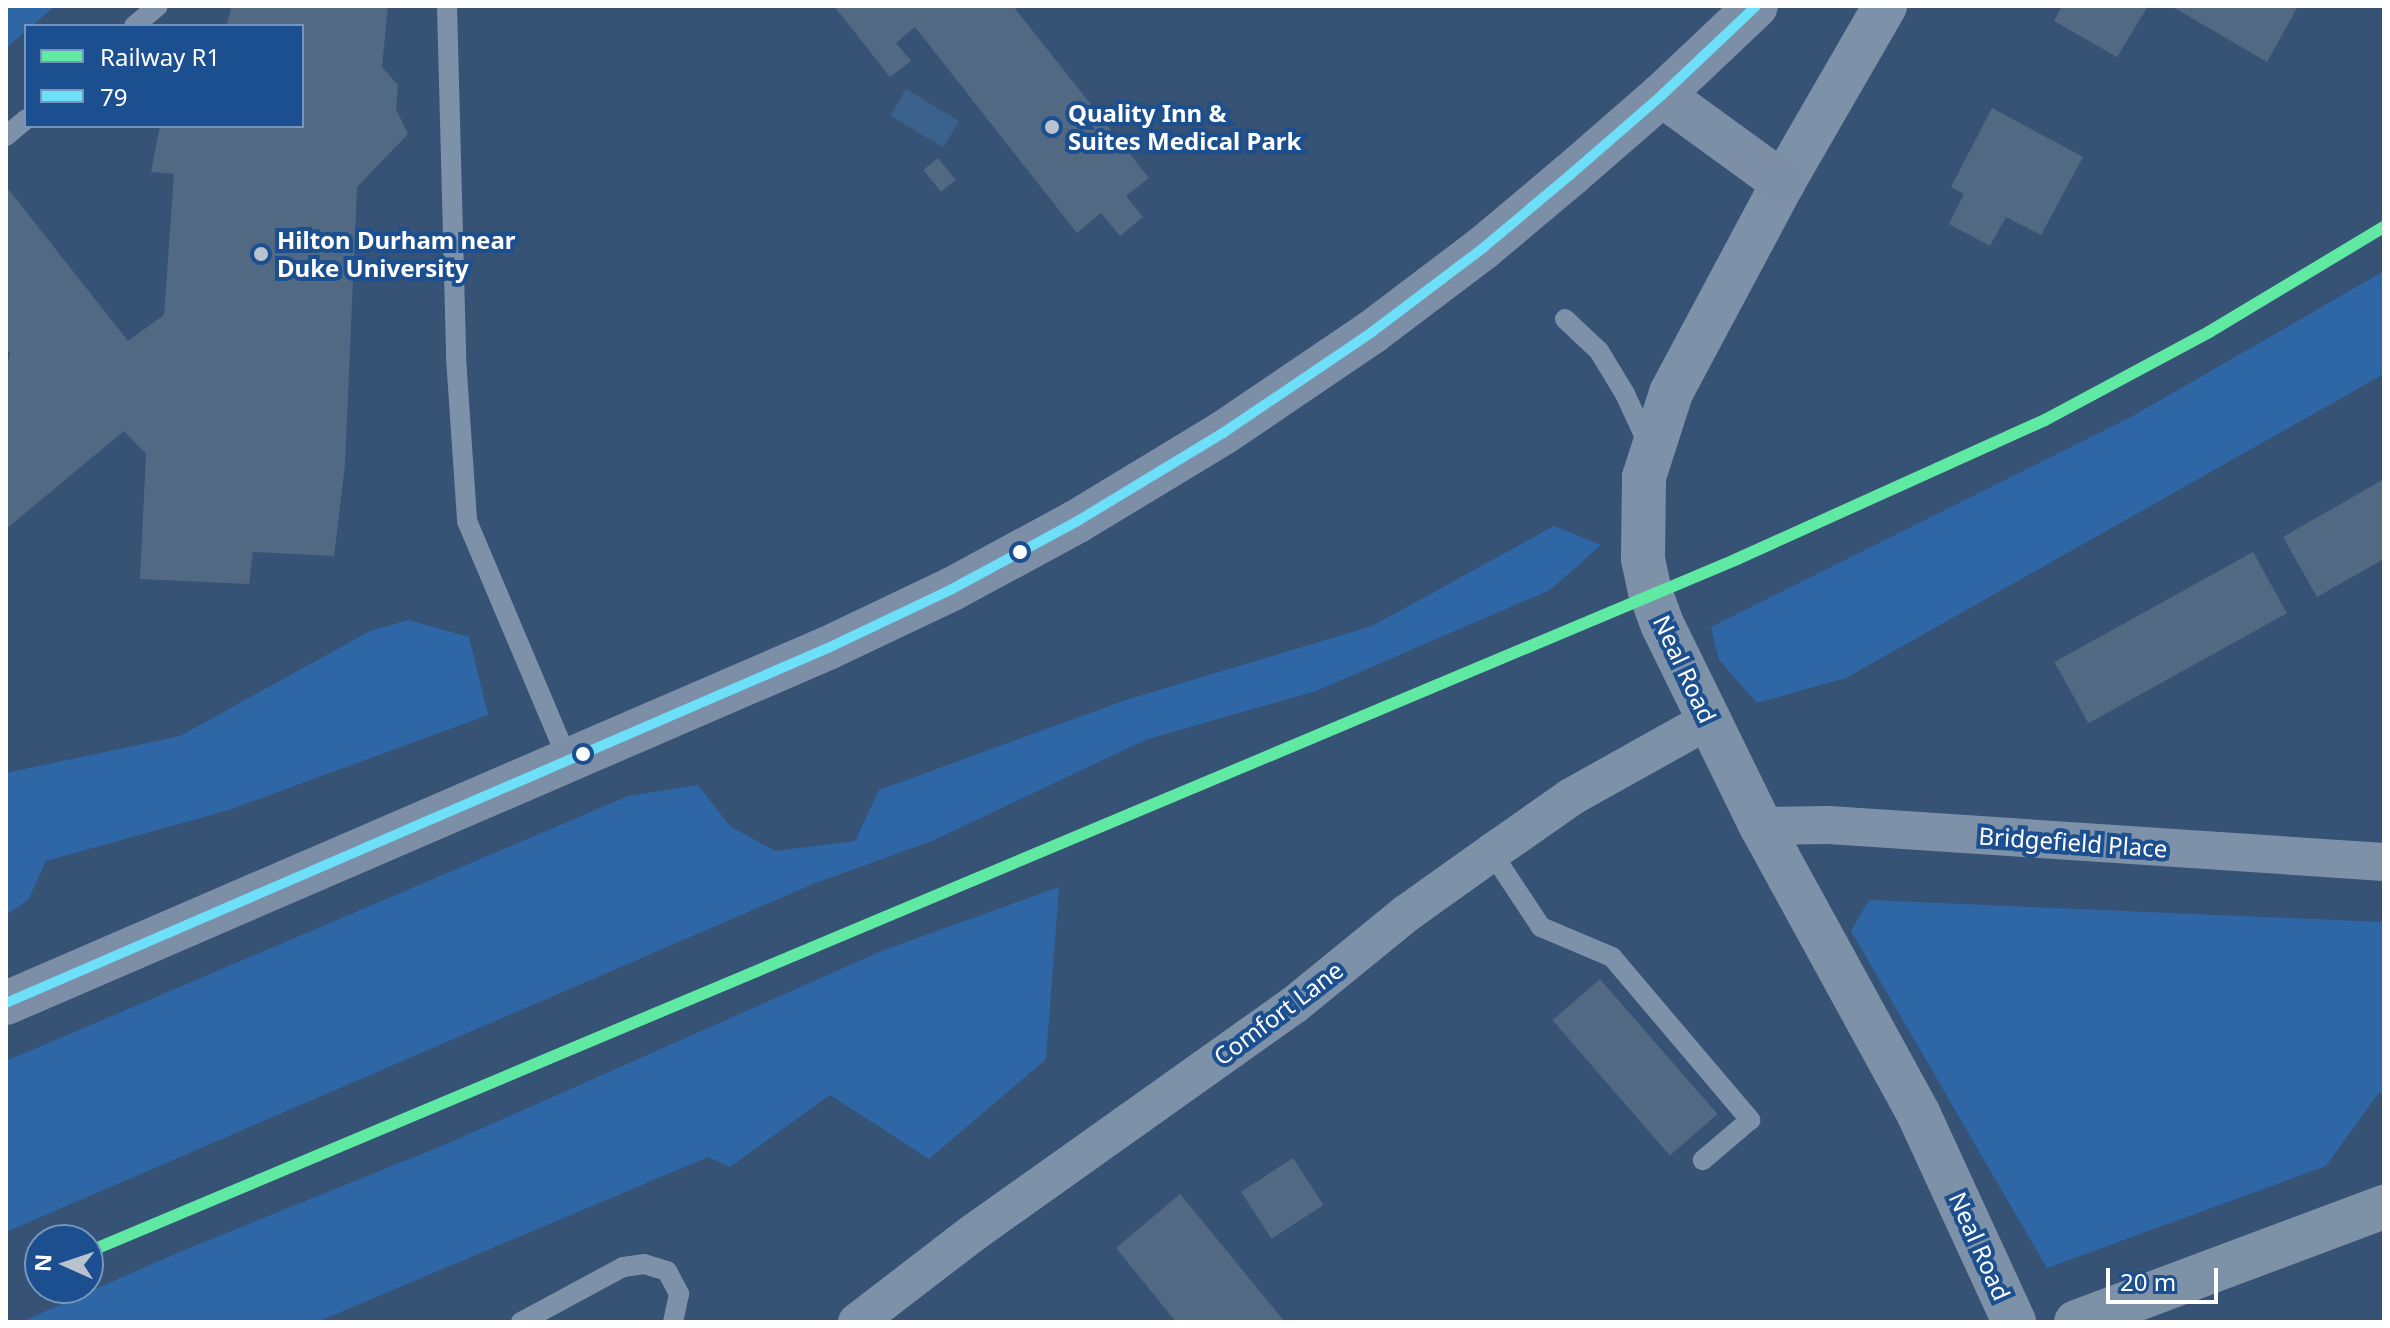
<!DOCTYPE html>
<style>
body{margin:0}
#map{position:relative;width:2390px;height:1328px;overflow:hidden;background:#365274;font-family:"Noto Sans",sans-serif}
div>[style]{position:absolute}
.green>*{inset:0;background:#2f66a5}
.water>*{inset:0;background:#3b618d;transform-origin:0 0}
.building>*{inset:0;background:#526984;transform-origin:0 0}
.service>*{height:20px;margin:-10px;padding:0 10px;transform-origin:10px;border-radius:10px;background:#7d92a8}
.minor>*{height:38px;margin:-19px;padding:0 19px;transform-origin:19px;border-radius:19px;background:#7d92a8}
.tertiary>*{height:44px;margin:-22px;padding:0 22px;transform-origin:22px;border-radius:22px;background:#7d92a8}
.primary>*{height:44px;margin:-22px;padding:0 22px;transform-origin:22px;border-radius:22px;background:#7d8ea7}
.motorway>*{height:44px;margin:-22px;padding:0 22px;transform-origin:22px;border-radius:22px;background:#7e92a7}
.bus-1>*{height:10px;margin:-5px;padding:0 5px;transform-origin:5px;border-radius:5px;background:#6ddff8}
.rail-1>*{height:12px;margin:-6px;padding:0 6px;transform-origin:6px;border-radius:6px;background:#60e9a3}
.dots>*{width:22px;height:22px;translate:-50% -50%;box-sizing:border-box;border:4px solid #1b4f8f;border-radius:50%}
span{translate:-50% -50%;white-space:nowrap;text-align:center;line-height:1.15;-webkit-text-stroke:8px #1b4f8f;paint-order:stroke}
.poi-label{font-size:24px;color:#fff;font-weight:700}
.left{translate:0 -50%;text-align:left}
.street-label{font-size:24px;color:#fff}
.frame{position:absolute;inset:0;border:8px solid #fff;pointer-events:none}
.legend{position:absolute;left:24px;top:24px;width:280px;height:104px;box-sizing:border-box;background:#1b4f8f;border:2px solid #7695bc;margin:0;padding:10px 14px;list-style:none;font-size:24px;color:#fff}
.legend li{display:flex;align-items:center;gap:16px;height:40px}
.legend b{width:40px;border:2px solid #7695bc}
.north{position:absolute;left:24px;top:1224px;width:80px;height:80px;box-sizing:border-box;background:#1b4f8f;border:2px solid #7695bc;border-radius:50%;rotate:273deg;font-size:22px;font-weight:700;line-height:32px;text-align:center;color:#fff}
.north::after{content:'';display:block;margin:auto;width:28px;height:36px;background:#b9c2ce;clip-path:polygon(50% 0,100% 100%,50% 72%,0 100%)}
.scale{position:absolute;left:2106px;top:1268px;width:112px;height:36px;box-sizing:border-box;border:4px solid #fff;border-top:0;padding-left:10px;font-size:24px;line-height:28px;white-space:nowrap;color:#fff;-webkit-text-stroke:6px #1b4f8f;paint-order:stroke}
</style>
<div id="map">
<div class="green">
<div style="clip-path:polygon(6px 6px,55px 6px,32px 26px,26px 26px,26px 31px,6px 48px)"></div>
<div style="clip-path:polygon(2384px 271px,2384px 374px,1846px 678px,1757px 703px,1719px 660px,1711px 627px,2131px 417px)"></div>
<div style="clip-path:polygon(1554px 526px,1601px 545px,1550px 590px,1316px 691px,1145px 740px,932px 841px,813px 884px,6px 1232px,6px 1061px,628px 796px,698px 785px,730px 826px,775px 851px,855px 841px,879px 790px,1126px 700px,1372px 626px)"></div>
<div style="clip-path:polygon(409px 620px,469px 637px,488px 715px,229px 810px,46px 861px,28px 900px,6px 915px,6px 773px,180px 736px,370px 631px)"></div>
<div style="clip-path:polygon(1059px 887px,1046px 1059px,929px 1159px,830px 1095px,730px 1167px,708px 1157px,317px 1322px,21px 1322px,177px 1253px,444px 1145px,884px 950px)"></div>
<div style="clip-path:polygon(1869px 900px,2384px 922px,2384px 1091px,2377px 1095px,2326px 1166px,2047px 1268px,1851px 931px)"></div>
</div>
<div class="water">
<div style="left:906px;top:89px;width:62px;height:31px;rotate:31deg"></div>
</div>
<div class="building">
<div style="clip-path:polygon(232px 6px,388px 6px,382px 67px,398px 85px,396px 109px,408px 134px,357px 187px,345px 465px,334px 556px,253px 552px,249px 584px,140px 579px,146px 454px,124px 431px,6px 529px,6px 373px,10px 353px,6px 349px,6px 193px,9px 190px,128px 341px,164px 315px,174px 174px,151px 172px,160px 126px,302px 126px,302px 26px,226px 26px)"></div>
<div style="clip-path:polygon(834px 6px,1013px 6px,1149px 178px,1126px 196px,1143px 217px,1120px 236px,1101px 213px,1077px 233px,915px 27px,896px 43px,911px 61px,890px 77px)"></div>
<div style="clip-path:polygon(2062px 6px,2148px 6px,2117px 57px,2054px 21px)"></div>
<div style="clip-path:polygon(2171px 6px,2298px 6px,2267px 62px)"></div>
<div style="clip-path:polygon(1992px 108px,2083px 157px,2041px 235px,2006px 217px,1990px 246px,1949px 224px,1964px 194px,1951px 187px)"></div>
<div style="left:938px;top:158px;width:28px;height:19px;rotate:51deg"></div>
<div style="clip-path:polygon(2384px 479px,2384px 559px,2317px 597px,2283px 537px)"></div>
<div style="left:2253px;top:552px;width:70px;height:227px;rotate:61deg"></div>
<div style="left:1600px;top:979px;width:179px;height:63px;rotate:49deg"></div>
<div style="left:1293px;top:1158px;width:56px;height:62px;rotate:57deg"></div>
<div style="clip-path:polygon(1180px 1194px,1285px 1322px,1176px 1322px,1116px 1248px)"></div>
</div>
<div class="service">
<div style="left:447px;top:6px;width:352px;rotate:88.5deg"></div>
<div style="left:456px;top:358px;width:163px;rotate:86.1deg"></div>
<div style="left:467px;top:521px;width:263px;rotate:67.1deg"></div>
<div style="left:134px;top:26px;width:31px;rotate:-40deg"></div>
<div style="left:6px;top:136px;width:26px;rotate:-40deg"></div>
<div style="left:1565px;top:319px;width:47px;rotate:43.3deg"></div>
<div style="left:1599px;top:351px;width:50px;rotate:58.8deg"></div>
<div style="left:1625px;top:394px;width:60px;rotate:65.2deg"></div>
<div style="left:1492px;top:853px;width:89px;rotate:56.5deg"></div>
<div style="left:1541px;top:927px;width:77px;rotate:22.9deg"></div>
<div style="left:1612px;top:957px;width:214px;rotate:49.7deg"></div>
<div style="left:1750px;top:1120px;width:62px;rotate:139.6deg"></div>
<div style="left:521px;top:1322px;width:116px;rotate:-28.3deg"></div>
<div style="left:623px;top:1267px;width:21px;rotate:-8deg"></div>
<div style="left:644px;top:1264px;width:24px;rotate:17deg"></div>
<div style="left:667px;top:1271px;width:26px;rotate:62deg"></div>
<div style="left:679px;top:1294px;width:29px;rotate:102deg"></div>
</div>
<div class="minor">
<div style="left:1761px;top:826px;width:68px;rotate:-0.8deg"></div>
<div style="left:1829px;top:825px;width:556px;rotate:3.81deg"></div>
<div style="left:857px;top:1322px;width:146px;rotate:-37.5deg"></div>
<div style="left:973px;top:1233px;width:394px;rotate:-35.4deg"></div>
<div style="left:1294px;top:1005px;width:146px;rotate:-39.2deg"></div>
<div style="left:1407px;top:913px;width:107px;rotate:-35.5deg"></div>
<div style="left:1494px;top:851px;width:94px;rotate:-35deg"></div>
<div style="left:1571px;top:797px;width:158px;rotate:-29.2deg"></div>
</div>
<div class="tertiary">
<div style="left:1885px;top:6px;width:204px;rotate:120deg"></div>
<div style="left:1783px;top:183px;width:238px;rotate:118.1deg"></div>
<div style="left:1671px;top:393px;width:88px;rotate:107.8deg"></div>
<div style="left:1644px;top:477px;width:82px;rotate:90.7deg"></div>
<div style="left:1643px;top:559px;width:33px;rotate:78deg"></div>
<div style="left:1650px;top:591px;width:37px;rotate:70deg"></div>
<div style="left:1663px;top:626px;width:105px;rotate:63.9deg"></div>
<div style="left:1709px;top:720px;width:118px;rotate:63.9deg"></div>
<div style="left:1761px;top:826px;width:329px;rotate:61.3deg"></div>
<div style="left:1919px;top:1115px;width:228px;rotate:65.3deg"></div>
</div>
<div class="primary">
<div style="left:1662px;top:95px;width:150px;rotate:36deg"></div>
<div style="left:6px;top:1003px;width:895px;rotate:-23.36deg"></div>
<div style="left:828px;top:648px;width:137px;rotate:-25.4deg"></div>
<div style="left:952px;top:589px;width:141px;rotate:-28.4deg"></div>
<div style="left:1076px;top:522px;width:172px;rotate:-31.2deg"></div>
<div style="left:1223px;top:433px;width:180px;rotate:-34.1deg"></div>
<div style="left:1372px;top:332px;width:139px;rotate:-37.1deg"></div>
<div style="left:1483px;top:248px;width:114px;rotate:-40deg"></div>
<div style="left:1570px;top:175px;width:122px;rotate:-41deg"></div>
<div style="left:1662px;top:95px;width:129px;rotate:-43.4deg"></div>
</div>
<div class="motorway">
<div style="left:2076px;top:1322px;width:329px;rotate:-20.5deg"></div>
</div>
<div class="bus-1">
<div style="left:6px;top:1003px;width:895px;rotate:-23.36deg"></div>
<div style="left:828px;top:648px;width:137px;rotate:-25.4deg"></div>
<div style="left:952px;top:589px;width:141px;rotate:-28.4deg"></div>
<div style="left:1076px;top:522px;width:172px;rotate:-31.2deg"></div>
<div style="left:1223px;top:433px;width:180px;rotate:-34.1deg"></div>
<div style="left:1372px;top:332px;width:139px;rotate:-37.1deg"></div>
<div style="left:1483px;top:248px;width:114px;rotate:-40deg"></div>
<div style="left:1570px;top:175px;width:122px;rotate:-41deg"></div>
<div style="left:1662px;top:95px;width:129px;rotate:-43.4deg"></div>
</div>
<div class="rail-1">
<div style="left:88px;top:1252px;width:1789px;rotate:-22.79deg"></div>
<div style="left:1737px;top:559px;width:338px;rotate:-24.3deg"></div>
<div style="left:2045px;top:420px;width:186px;rotate:-28.2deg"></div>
<div style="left:2209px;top:332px;width:204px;rotate:-31deg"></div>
</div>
<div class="dots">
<div style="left:1052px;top:127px;background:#b9c2ce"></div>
<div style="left:261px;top:254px;background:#b9c2ce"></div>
<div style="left:1020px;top:552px;background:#fff"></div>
<div style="left:583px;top:754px;background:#fff"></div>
</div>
<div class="poi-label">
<span class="left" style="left:1068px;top:127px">Quality Inn &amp;<br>Suites Medical Park</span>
<span class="left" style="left:277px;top:254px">Hilton Durham near<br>Duke University</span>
</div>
<div class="street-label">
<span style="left:1685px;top:669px;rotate:65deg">Neal Road</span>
<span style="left:2073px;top:842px;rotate:4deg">Bridgefield Place</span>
<span style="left:1278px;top:1013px;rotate:-37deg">Comfort Lane</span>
<span style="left:1980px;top:1246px;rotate:66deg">Neal Road</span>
</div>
<div class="frame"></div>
<ul class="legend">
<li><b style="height:10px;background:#60e9a3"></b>Railway R1</li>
<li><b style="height:10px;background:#6ddff8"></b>79</li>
</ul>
<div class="north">N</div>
<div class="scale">20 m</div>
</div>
